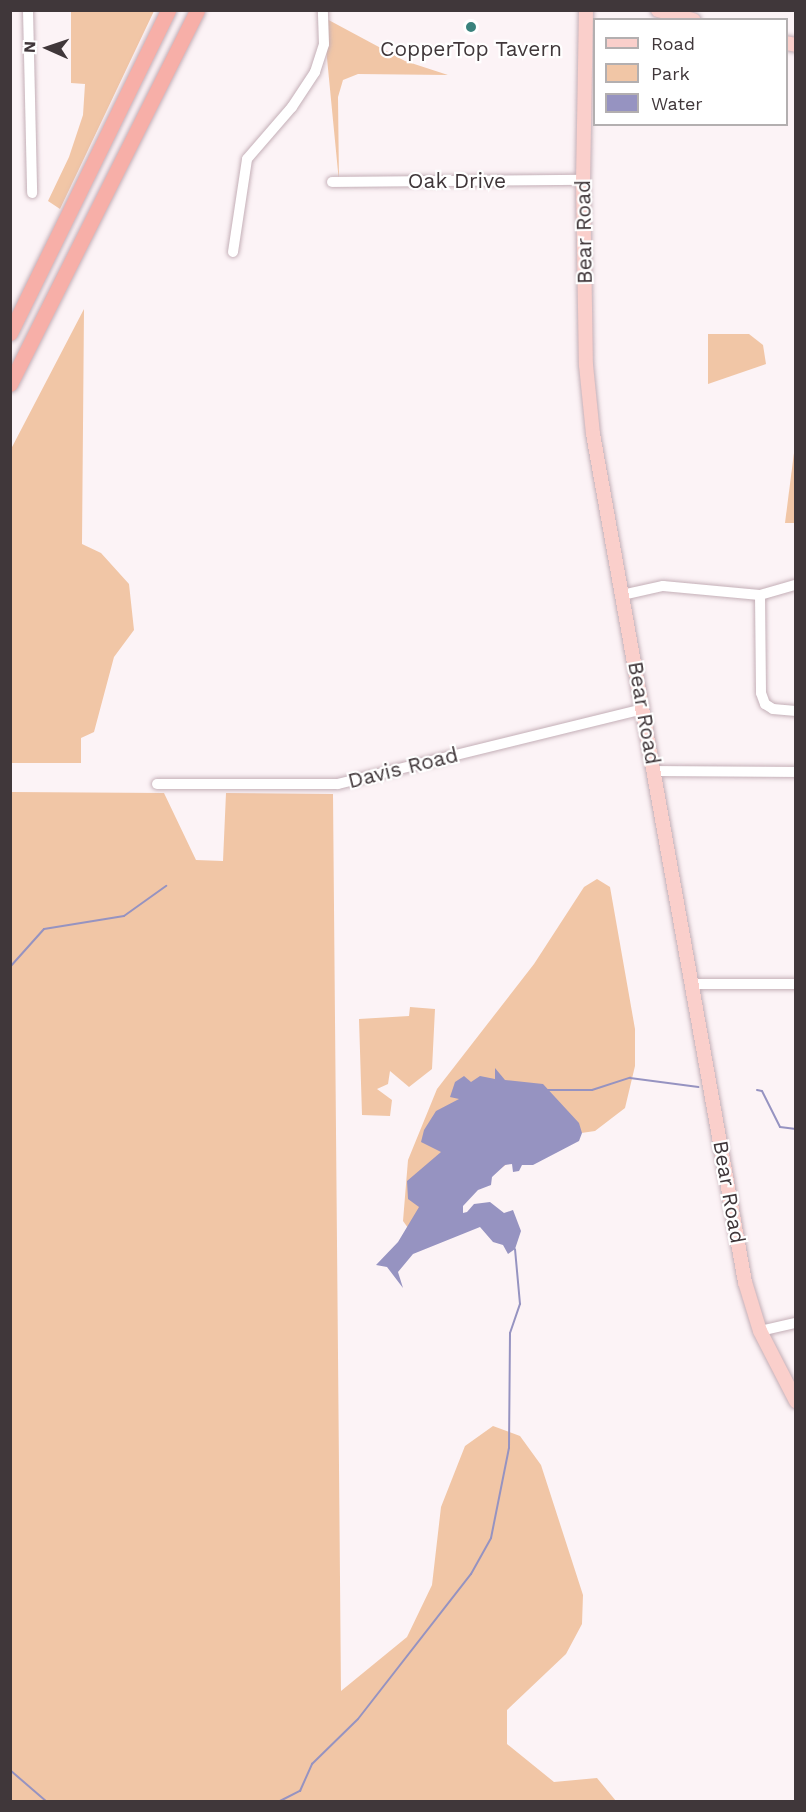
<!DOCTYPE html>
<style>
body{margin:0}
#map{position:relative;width:806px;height:1812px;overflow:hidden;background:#fcf3f6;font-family:"Work Sans",sans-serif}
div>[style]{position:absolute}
.green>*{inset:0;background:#f1c6a6}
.water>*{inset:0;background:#9693c1}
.stream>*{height:2px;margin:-1px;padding:0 1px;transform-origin:1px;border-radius:1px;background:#9693c1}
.roads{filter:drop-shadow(0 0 2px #c4afb7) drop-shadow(0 0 2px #c4afb7)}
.minor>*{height:10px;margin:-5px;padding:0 5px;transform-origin:5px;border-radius:5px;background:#fff}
.major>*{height:14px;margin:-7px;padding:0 7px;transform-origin:7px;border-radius:7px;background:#facfcb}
.highway>*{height:15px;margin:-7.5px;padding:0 7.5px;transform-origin:7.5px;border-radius:7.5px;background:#f7afa8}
.dots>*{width:16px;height:16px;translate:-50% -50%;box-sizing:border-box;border:3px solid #fff;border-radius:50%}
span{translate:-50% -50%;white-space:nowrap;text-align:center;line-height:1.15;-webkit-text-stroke:4.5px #fff;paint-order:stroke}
.poi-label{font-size:21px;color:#40373a}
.street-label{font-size:21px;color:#40373a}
.frame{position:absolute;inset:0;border:12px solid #40373a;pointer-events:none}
.legend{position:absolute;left:593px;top:18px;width:195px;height:108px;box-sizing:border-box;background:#fff;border:2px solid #b3afb0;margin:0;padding:8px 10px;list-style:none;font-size:18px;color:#40373a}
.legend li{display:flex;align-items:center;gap:12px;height:30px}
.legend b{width:30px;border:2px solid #b3afb0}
.north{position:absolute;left:18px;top:18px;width:60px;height:60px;-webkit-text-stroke:4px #fff;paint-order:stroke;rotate:273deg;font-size:16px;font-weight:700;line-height:24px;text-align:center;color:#40373a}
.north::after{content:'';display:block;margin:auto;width:21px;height:27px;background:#40373a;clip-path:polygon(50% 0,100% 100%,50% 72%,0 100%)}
</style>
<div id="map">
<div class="green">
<div style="clip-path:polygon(71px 11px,154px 11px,60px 209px,48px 201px,69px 157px,83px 115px,85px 84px,71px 83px)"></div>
<div style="clip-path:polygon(323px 17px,405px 61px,448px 75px,358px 74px,343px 80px,338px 97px,339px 182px)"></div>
<div style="clip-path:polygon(84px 309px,82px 544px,101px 553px,129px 584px,134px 630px,114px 657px,94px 732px,81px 738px,81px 763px,11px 763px,11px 449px)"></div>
<div style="clip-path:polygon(708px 334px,749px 334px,763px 345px,766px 364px,708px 384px)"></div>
<div style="clip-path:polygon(795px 445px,795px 523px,785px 523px)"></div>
<div style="clip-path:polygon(11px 792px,164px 793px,196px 860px,223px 861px,226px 793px,333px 794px,341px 1691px,407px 1637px,432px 1585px,441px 1507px,465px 1446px,493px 1426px,520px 1436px,541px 1465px,583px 1595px,582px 1624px,566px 1654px,507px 1710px,507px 1744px,554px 1782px,597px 1778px,616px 1801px,11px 1801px)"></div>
<div style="clip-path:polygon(597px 879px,610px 887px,635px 1029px,635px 1066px,625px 1108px,595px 1131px,554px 1137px,518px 1156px,411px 1232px,403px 1221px,408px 1160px,437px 1089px,534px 964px,584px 887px)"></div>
<div style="clip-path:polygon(410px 1007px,435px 1009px,432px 1069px,409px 1087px,390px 1071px,388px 1084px,377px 1089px,392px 1100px,390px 1116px,362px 1115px,359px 1019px,409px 1016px)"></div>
</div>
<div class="water">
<div style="clip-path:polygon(495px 1068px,505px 1080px,543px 1084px,579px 1123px,582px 1133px,579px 1141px,533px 1165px,522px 1165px,519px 1171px,513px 1172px,512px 1164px,505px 1165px,492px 1177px,491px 1185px,478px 1190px,463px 1206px,463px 1213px,467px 1212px,474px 1204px,490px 1202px,504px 1213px,513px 1210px,521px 1231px,515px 1249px,508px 1254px,503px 1245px,493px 1242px,480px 1227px,413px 1254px,398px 1272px,403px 1288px,387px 1267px,376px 1265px,398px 1242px,419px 1207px,408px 1199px,407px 1181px,441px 1152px,421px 1142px,424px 1130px,436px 1111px,459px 1099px,450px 1097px,455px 1082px,464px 1076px,471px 1082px,480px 1076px,495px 1079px)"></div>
</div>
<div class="stream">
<div style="left:10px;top:967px;width:51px;rotate:-48.2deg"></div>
<div style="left:44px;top:929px;width:81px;rotate:-9.2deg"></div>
<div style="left:124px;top:916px;width:52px;rotate:-35.5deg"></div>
<div style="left:547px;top:1090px;width:45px"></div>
<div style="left:592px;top:1090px;width:40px;rotate:-18deg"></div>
<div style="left:630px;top:1078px;width:69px;rotate:7.5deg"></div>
<div style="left:757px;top:1090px;width:5px;rotate:11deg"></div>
<div style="left:762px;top:1091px;width:40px;rotate:63.4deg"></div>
<div style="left:780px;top:1127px;width:16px;rotate:7deg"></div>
<div style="left:10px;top:1770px;width:49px;rotate:40.9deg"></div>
<div style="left:278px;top:1802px;width:25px;rotate:-27deg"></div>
<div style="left:300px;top:1791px;width:30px;rotate:-66deg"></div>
<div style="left:312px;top:1764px;width:64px;rotate:-44.4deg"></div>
<div style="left:358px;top:1719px;width:184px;rotate:-52.1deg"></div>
<div style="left:471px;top:1574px;width:41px;rotate:-60.9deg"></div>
<div style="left:491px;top:1538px;width:92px;rotate:-78.7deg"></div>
<div style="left:509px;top:1448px;width:115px;rotate:-89.5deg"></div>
<div style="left:510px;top:1333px;width:31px;rotate:-71deg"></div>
<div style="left:520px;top:1304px;width:55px;rotate:-95.2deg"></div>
</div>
<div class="roads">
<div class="minor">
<div style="left:28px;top:10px;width:183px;rotate:88.7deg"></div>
<div style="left:332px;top:182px;width:251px;rotate:-0.5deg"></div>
<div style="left:233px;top:252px;width:94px;rotate:-81.4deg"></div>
<div style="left:247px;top:159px;width:69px;rotate:-49.1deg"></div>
<div style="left:292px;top:107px;width:42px;rotate:-56.7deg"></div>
<div style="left:315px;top:72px;width:29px;rotate:-72deg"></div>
<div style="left:324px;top:44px;width:34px;rotate:-92deg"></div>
<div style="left:622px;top:595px;width:42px;rotate:-12.4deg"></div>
<div style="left:663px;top:586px;width:97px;rotate:5.3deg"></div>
<div style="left:760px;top:595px;width:37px;rotate:-16deg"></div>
<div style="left:760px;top:595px;width:98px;rotate:89.4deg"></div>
<div style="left:761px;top:693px;width:12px;rotate:70deg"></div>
<div style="left:765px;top:704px;width:9px;rotate:32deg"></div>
<div style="left:773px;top:709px;width:23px;rotate:5deg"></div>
<div style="left:655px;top:771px;width:141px;rotate:0.4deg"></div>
<div style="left:157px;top:784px;width:181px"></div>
<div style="left:338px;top:784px;width:314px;rotate:-13.8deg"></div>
<div style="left:692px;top:984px;width:104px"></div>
<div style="left:760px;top:1331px;width:37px;rotate:-13deg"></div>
</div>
<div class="major">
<div style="left:586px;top:10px;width:170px;rotate:91deg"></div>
<div style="left:583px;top:180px;width:185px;rotate:89.1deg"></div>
<div style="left:586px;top:365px;width:69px;rotate:84.2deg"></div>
<div style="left:593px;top:434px;width:862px;rotate:79.84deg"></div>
<div style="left:745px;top:1282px;width:51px;rotate:73deg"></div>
<div style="left:760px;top:1331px;width:79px;rotate:62.8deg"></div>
<div style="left:658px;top:10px;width:37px;rotate:16deg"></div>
<div style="left:786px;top:43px;width:10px;rotate:11deg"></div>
</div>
<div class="highway">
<div style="left:10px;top:333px;width:360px;rotate:-63.9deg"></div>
<div style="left:10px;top:384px;width:418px;rotate:-63.4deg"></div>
</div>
</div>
<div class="dots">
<div style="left:471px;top:27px;background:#3a827d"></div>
</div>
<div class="poi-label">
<span style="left:471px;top:49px">CopperTop Tavern</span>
</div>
<div class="street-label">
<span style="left:457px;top:181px">Oak Drive</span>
<span style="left:584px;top:232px;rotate:-91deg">Bear Road</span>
<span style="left:644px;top:713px;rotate:80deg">Bear Road</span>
<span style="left:403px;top:768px;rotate:-14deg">Davis Road</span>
<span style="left:729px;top:1192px;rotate:80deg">Bear Road</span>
</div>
<div class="frame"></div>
<ul class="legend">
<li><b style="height:8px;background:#facfcb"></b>Road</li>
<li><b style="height:16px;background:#f1c6a6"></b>Park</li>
<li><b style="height:16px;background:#9693c1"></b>Water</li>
</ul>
<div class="north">N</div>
</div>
